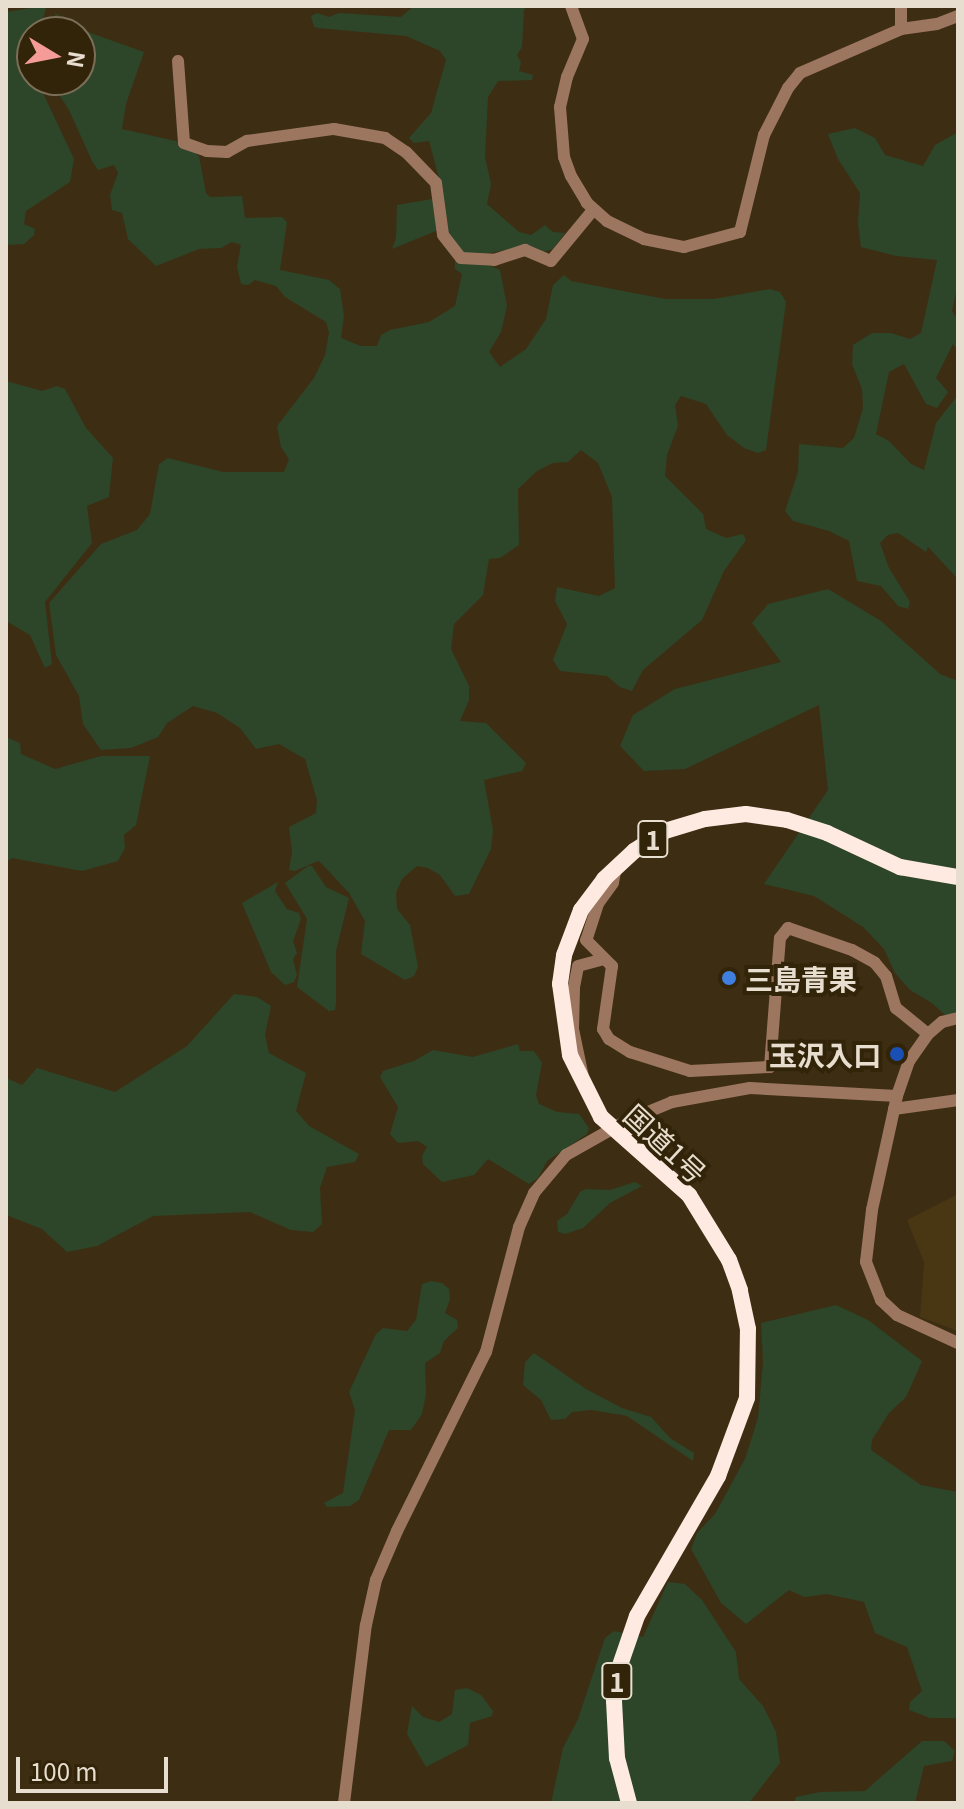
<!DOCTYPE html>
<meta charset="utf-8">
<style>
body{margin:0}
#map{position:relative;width:964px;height:1809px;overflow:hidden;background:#3d2e13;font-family:Georgia,"Noto Sans JP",serif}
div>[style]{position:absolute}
.built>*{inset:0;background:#493613}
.green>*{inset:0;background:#2d4528}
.minor>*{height:12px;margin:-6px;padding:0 6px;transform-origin:6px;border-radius:6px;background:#9d7660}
.highway>*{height:16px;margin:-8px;padding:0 8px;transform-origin:8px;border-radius:8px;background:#feeae0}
.highway-bridge>*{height:16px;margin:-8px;padding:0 8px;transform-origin:8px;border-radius:8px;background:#feeae0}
.dots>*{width:22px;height:22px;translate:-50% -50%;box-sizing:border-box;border:4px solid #322408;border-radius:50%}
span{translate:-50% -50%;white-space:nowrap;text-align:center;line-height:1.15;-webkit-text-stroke:8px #322408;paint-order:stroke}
.shield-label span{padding:2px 6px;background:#322408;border:2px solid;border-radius:6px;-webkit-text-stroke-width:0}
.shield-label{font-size:26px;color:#e8decf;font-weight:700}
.poi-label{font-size:28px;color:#e8decf;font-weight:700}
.left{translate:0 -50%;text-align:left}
.right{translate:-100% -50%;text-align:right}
.street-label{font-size:28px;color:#e8decf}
.frame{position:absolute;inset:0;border:8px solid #e8decf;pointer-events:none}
.north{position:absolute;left:16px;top:16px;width:80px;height:80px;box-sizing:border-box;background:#322408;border:2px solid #7b6e58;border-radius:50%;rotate:100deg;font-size:22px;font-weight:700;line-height:32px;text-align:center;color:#e8decf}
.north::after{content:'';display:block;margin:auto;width:28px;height:36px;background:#f59b98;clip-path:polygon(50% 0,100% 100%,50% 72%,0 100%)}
.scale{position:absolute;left:16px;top:1757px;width:152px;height:36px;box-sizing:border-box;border:4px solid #e8decf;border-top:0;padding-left:10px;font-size:24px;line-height:28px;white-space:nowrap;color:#e8decf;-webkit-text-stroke:6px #322408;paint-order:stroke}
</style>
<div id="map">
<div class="built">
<div style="clip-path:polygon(958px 1194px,958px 1331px,920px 1317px,924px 1262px,907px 1220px)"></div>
</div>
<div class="green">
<div style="clip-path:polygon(43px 6px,46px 9px,38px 32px,32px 32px,27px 59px,32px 80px,37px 80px,74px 159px,70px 182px,26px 211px,24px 224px,35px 229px,34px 235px,24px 244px,6px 245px,6px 12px)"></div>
<div style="clip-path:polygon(414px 6px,527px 6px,524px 10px,522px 47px,517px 55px,521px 62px,519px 71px,533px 75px,532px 80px,498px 81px,488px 97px,485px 157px,491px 184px,487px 204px,519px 232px,531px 235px,545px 225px,553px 232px,565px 233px,553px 249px,543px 252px,526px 246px,485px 254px,465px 254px,447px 234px,436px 231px,392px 249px,396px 238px,397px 205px,432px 199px,439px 178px,429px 141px,414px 143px,409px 138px,431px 113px,446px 60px,440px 51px,406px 36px,318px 28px,314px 27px,311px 16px,317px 13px,329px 17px,339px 13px,401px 17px)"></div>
<div style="clip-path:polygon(55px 13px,85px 31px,144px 52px,126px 104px,122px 129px,180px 142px,199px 156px,206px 193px,210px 197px,242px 196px,245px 218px,282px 217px,287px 222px,280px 270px,329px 280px,340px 289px,344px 316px,341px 338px,361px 346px,377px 346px,381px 335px,390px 330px,429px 322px,455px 306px,462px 274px,455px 269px,455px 260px,485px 263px,500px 270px,507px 306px,501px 332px,489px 352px,500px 367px,526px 349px,546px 319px,553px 285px,564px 275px,571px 281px,665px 299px,714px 299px,770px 289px,780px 292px,786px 302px,766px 450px,758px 453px,744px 448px,727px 435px,706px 404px,681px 396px,675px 405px,678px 426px,667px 455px,665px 476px,703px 514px,706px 529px,726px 538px,743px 534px,746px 540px,724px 571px,702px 620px,643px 670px,632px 691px,620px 687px,607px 676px,560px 671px,553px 660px,567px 624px,555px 601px,557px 587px,599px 596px,615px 588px,612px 497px,598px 463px,581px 450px,568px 462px,553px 463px,537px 471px,518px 489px,519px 545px,500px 558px,489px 559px,483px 595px,454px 624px,451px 649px,469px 686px,469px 700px,460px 721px,486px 723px,526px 763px,522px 771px,484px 780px,493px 830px,491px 849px,469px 894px,455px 896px,440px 875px,428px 868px,417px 866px,402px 879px,396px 893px,397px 909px,410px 925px,418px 967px,414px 976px,405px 980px,361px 954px,365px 921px,349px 893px,322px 864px,318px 861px,295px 871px,289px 870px,292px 852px,289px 827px,316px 813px,317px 800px,305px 759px,279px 744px,256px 749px,240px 728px,217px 713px,193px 706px,167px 723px,158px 737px,131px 748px,101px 750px,83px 724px,79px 696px,56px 655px,49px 603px,101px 544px,137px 530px,150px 514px,159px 464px,168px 458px,223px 472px,284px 472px,289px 459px,281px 447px,277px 426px,314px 378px,325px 355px,329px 333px,326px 322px,285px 297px,276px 286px,255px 280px,248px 285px,241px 284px,237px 267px,241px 245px,232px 242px,221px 248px,199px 249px,156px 266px,128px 239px,122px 213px,112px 210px,110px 195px,118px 173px,114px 165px,98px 170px,92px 161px,69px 110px,54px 87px,52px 80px,80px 80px,80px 32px,46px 32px,56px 19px)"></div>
<div style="clip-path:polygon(855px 128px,875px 138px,885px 155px,923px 166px,935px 145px,958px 132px,958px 283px,952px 311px,958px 320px,958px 351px,953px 344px,936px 378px,948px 392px,937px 408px,926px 404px,904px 364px,889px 372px,876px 434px,889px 441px,911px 464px,924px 470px,936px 423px,958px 395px,958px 579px,928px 547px,926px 552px,898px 533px,888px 535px,880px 543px,889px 568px,910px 602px,908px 609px,898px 606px,881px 586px,857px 581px,849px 541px,829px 531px,793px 521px,785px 511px,798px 472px,799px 444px,843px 448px,854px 438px,863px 408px,862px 389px,852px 364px,853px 345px,872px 333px,891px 333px,910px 339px,921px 333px,937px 260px,896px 256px,861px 247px,858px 223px,860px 193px,838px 159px,828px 134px)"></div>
<div style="clip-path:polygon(6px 381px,42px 391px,57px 386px,65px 389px,86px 428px,113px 458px,109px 497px,87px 506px,92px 543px,45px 602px,52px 664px,45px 668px,30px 635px,6px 621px)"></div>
<div style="clip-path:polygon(828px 589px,881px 621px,940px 674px,958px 681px,958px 1027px,932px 1003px,910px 990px,895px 973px,884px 949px,863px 927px,814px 896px,764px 884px,828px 790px,819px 705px,685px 769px,644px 771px,620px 746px,633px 715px,675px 689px,781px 662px,752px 623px,768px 604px)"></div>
<div style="clip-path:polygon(6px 737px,20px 743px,21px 754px,55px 769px,101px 756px,150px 756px,136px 825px,124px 835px,125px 848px,118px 861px,82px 871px,12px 858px,6px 862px)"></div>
<div style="clip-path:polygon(308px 866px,312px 866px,326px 887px,349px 898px,336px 951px,336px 1004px,335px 1010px,329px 1011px,297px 987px,307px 919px,285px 883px)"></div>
<div style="clip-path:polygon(278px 882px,275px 891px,287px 909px,299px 913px,301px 919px,293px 941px,297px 953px,293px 959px,297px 975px,294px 982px,285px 985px,271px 972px,242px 903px)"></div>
<div style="clip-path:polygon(234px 994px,257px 997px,271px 1006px,265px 1035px,269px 1053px,306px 1073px,296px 1111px,309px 1126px,359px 1154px,355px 1162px,327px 1167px,320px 1188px,322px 1224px,313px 1232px,291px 1230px,250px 1212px,153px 1216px,97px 1246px,67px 1252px,42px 1229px,6px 1215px,6px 1078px,22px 1085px,37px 1068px,115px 1092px,187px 1046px)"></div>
<div style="clip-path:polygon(518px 1044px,520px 1051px,534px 1051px,542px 1063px,536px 1095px,539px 1104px,557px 1112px,579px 1114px,589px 1128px,587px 1134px,547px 1161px,538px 1178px,529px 1184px,488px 1159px,474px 1175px,442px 1182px,423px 1164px,422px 1156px,427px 1147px,418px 1141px,398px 1143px,390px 1134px,398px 1107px,380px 1077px,383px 1071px,414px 1061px,433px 1050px,473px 1057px)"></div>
<div style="clip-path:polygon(635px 1182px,642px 1186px,610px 1203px,583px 1228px,565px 1234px,558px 1232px,557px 1221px,567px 1214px,580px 1192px,586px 1189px,610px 1190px)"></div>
<div style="clip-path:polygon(431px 1281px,442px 1283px,449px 1289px,450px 1299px,445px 1313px,457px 1320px,458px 1328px,444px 1341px,440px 1353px,425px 1363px,426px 1394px,422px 1414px,411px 1430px,389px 1430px,359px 1500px,350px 1506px,327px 1507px,324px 1503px,343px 1493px,355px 1410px,349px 1392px,376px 1334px,383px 1328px,407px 1331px,416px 1320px,422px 1284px)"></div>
<div style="clip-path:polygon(836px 1305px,868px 1320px,922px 1361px,906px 1397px,889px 1413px,872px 1440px,871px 1450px,921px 1485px,958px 1492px,958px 1718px,930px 1718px,909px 1710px,910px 1702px,922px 1691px,907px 1647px,875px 1633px,864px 1602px,827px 1594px,804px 1597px,789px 1590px,746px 1624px,721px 1603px,691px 1549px,697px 1533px,715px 1514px,745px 1459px,758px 1418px,763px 1362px,761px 1323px)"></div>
<div style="clip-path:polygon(534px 1353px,586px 1389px,622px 1408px,651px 1417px,670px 1438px,694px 1453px,693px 1461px,627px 1416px,591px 1410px,572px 1412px,565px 1419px,551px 1420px,541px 1400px,523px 1385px,525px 1362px)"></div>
<div style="clip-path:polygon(668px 1582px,685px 1584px,702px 1600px,736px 1652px,739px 1679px,763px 1706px,776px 1732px,780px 1763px,749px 1803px,551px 1803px,563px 1748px,578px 1719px,605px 1638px,614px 1631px,643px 1637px)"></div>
<div style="clip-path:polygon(467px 1688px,481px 1695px,493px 1711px,492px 1716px,470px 1723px,468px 1745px,426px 1767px,407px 1734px,412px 1706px,423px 1717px,439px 1722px,452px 1714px,455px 1690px)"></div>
<div style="clip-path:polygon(922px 1741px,944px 1741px,955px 1751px,952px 1761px,924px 1766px,915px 1803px,794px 1803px,796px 1797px,820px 1792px,865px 1791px)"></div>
</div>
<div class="minor">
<div style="left:571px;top:6px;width:35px;rotate:70deg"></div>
<div style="left:583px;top:39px;width:41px;rotate:112.8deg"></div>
<div style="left:567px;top:77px;width:31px;rotate:103deg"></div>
<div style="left:560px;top:107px;width:50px;rotate:85.4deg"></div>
<div style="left:564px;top:157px;width:20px;rotate:70deg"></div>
<div style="left:571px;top:176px;width:31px;rotate:59deg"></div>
<div style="left:587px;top:203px;width:27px;rotate:42deg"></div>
<div style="left:607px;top:221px;width:41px;rotate:25.9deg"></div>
<div style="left:644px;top:239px;width:41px;rotate:11.3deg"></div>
<div style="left:684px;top:247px;width:58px;rotate:-15deg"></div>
<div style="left:740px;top:232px;width:100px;rotate:-76.1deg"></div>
<div style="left:764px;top:135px;width:53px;rotate:-62.9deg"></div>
<div style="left:788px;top:88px;width:19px;rotate:-51deg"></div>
<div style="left:800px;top:73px;width:110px;rotate:-23.5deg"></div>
<div style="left:901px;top:29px;width:36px;rotate:-8deg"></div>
<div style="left:937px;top:24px;width:22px;rotate:-21deg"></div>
<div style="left:901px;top:6px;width:23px;rotate:90deg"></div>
<div style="left:178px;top:61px;width:82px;rotate:85.8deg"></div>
<div style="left:184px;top:143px;width:24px;rotate:19deg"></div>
<div style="left:207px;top:151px;width:20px;rotate:3deg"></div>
<div style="left:227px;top:152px;width:23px;rotate:-29deg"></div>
<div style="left:247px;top:141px;width:88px;rotate:-7.9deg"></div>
<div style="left:334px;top:129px;width:52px;rotate:10deg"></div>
<div style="left:385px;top:138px;width:25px;rotate:34deg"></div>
<div style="left:406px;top:152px;width:43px;rotate:45.9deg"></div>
<div style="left:436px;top:183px;width:52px;rotate:82.3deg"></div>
<div style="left:443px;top:235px;width:29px;rotate:52deg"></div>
<div style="left:461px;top:258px;width:33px;rotate:3deg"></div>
<div style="left:494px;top:260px;width:33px;rotate:-18deg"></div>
<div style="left:525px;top:250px;width:28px;rotate:23deg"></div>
<div style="left:551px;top:261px;width:66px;rotate:-50.5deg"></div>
<div style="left:616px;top:867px;width:16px;rotate:101deg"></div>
<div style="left:613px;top:883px;width:26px;rotate:126deg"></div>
<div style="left:598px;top:904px;width:38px;rotate:108deg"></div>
<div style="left:586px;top:940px;width:37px;rotate:45deg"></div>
<div style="left:612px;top:966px;width:64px;rotate:98.1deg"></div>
<div style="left:603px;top:1029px;width:12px;rotate:59deg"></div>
<div style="left:609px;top:1039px;width:25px;rotate:32deg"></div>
<div style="left:630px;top:1052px;width:63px;rotate:17.6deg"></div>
<div style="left:690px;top:1071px;width:80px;rotate:-2.9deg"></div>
<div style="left:770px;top:1067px;width:129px;rotate:-85.6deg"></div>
<div style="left:780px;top:938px;width:13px;rotate:-51deg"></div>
<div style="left:788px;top:928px;width:68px;rotate:19deg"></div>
<div style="left:852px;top:950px;width:26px;rotate:29deg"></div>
<div style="left:875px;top:963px;width:17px;rotate:50deg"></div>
<div style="left:886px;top:976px;width:34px;rotate:73deg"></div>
<div style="left:896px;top:1008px;width:41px;rotate:39.1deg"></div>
<div style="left:958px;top:1018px;width:16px;rotate:166deg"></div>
<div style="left:942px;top:1022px;width:18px;rotate:139deg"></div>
<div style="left:928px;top:1034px;width:33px;rotate:125deg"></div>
<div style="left:909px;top:1061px;width:37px;rotate:109deg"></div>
<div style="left:897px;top:1096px;width:117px;rotate:102.4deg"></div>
<div style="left:872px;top:1210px;width:52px;rotate:96.6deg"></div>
<div style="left:866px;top:1262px;width:41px;rotate:68.5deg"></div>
<div style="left:881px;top:1300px;width:22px;rotate:43deg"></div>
<div style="left:897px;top:1315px;width:67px;rotate:24.7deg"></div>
<div style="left:583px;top:1077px;width:49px;rotate:-101.8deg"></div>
<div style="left:573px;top:1029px;width:42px;rotate:-88.6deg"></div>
<div style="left:574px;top:987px;width:21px;rotate:-79deg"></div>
<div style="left:578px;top:966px;width:27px;rotate:-15deg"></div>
<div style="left:894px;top:1109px;width:65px;rotate:-8deg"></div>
<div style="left:344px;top:1803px;width:179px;rotate:-83deg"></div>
<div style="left:366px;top:1625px;width:46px;rotate:-77.5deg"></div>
<div style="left:376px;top:1580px;width:53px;rotate:-66.8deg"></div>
<div style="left:397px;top:1531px;width:200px;rotate:-63.6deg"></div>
<div style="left:486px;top:1352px;width:129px;rotate:-75.2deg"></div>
<div style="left:519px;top:1227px;width:37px;rotate:-66deg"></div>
<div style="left:534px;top:1193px;width:50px;rotate:-49.9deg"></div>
<div style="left:566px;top:1155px;width:69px;rotate:-29.5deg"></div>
<div style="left:626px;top:1121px;width:50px;rotate:-22.4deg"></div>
<div style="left:672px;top:1102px;width:79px;rotate:-10.2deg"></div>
<div style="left:750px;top:1088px;width:147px;rotate:3.1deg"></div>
</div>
<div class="highway">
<div style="left:601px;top:1117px;width:69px;rotate:-116.6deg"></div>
<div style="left:570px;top:1055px;width:72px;rotate:-98deg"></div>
<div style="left:560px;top:984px;width:29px;rotate:-82deg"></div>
<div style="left:564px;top:955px;width:48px;rotate:-69.3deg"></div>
<div style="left:581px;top:910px;width:39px;rotate:-53deg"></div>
<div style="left:604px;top:879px;width:41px;rotate:-43deg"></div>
<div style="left:634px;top:851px;width:37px;rotate:-33deg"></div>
<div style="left:665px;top:831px;width:42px;rotate:-16.7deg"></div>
<div style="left:705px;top:819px;width:41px;rotate:-7deg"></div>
<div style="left:746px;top:814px;width:41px;rotate:8.3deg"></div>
<div style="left:787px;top:820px;width:42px;rotate:18deg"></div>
<div style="left:827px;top:833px;width:81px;rotate:25deg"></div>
<div style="left:900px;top:867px;width:59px;rotate:9.8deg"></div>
<div style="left:629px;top:1803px;width:47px;rotate:-104.9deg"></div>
<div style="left:617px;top:1758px;width:57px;rotate:-93deg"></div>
<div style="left:614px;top:1701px;width:27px;rotate:-84deg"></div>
<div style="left:617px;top:1674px;width:61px;rotate:-71deg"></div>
<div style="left:637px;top:1616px;width:162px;rotate:-59.9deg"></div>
<div style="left:718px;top:1476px;width:83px;rotate:-69.6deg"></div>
<div style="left:747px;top:1398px;width:69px;rotate:-89.2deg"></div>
<div style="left:748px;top:1329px;width:40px;rotate:-102deg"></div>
<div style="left:740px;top:1290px;width:32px;rotate:-110deg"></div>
<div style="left:729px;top:1260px;width:76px;rotate:-121.6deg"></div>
</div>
<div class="highway-bridge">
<div style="left:601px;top:1117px;width:118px;rotate:41.6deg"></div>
</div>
<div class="dots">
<div style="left:729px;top:978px;background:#3f7fe0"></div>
<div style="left:897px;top:1054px;background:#1a4fb4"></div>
</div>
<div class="shield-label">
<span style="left:653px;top:839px">1</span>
<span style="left:617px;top:1681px">1</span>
</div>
<div class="poi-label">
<span class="left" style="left:745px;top:978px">三島青果</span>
<span class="right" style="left:881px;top:1054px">玉沢入口</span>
</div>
<div class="street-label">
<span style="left:666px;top:1143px;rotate:43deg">国道1号</span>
</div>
<div class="frame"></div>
<div class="north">N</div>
<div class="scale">100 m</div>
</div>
